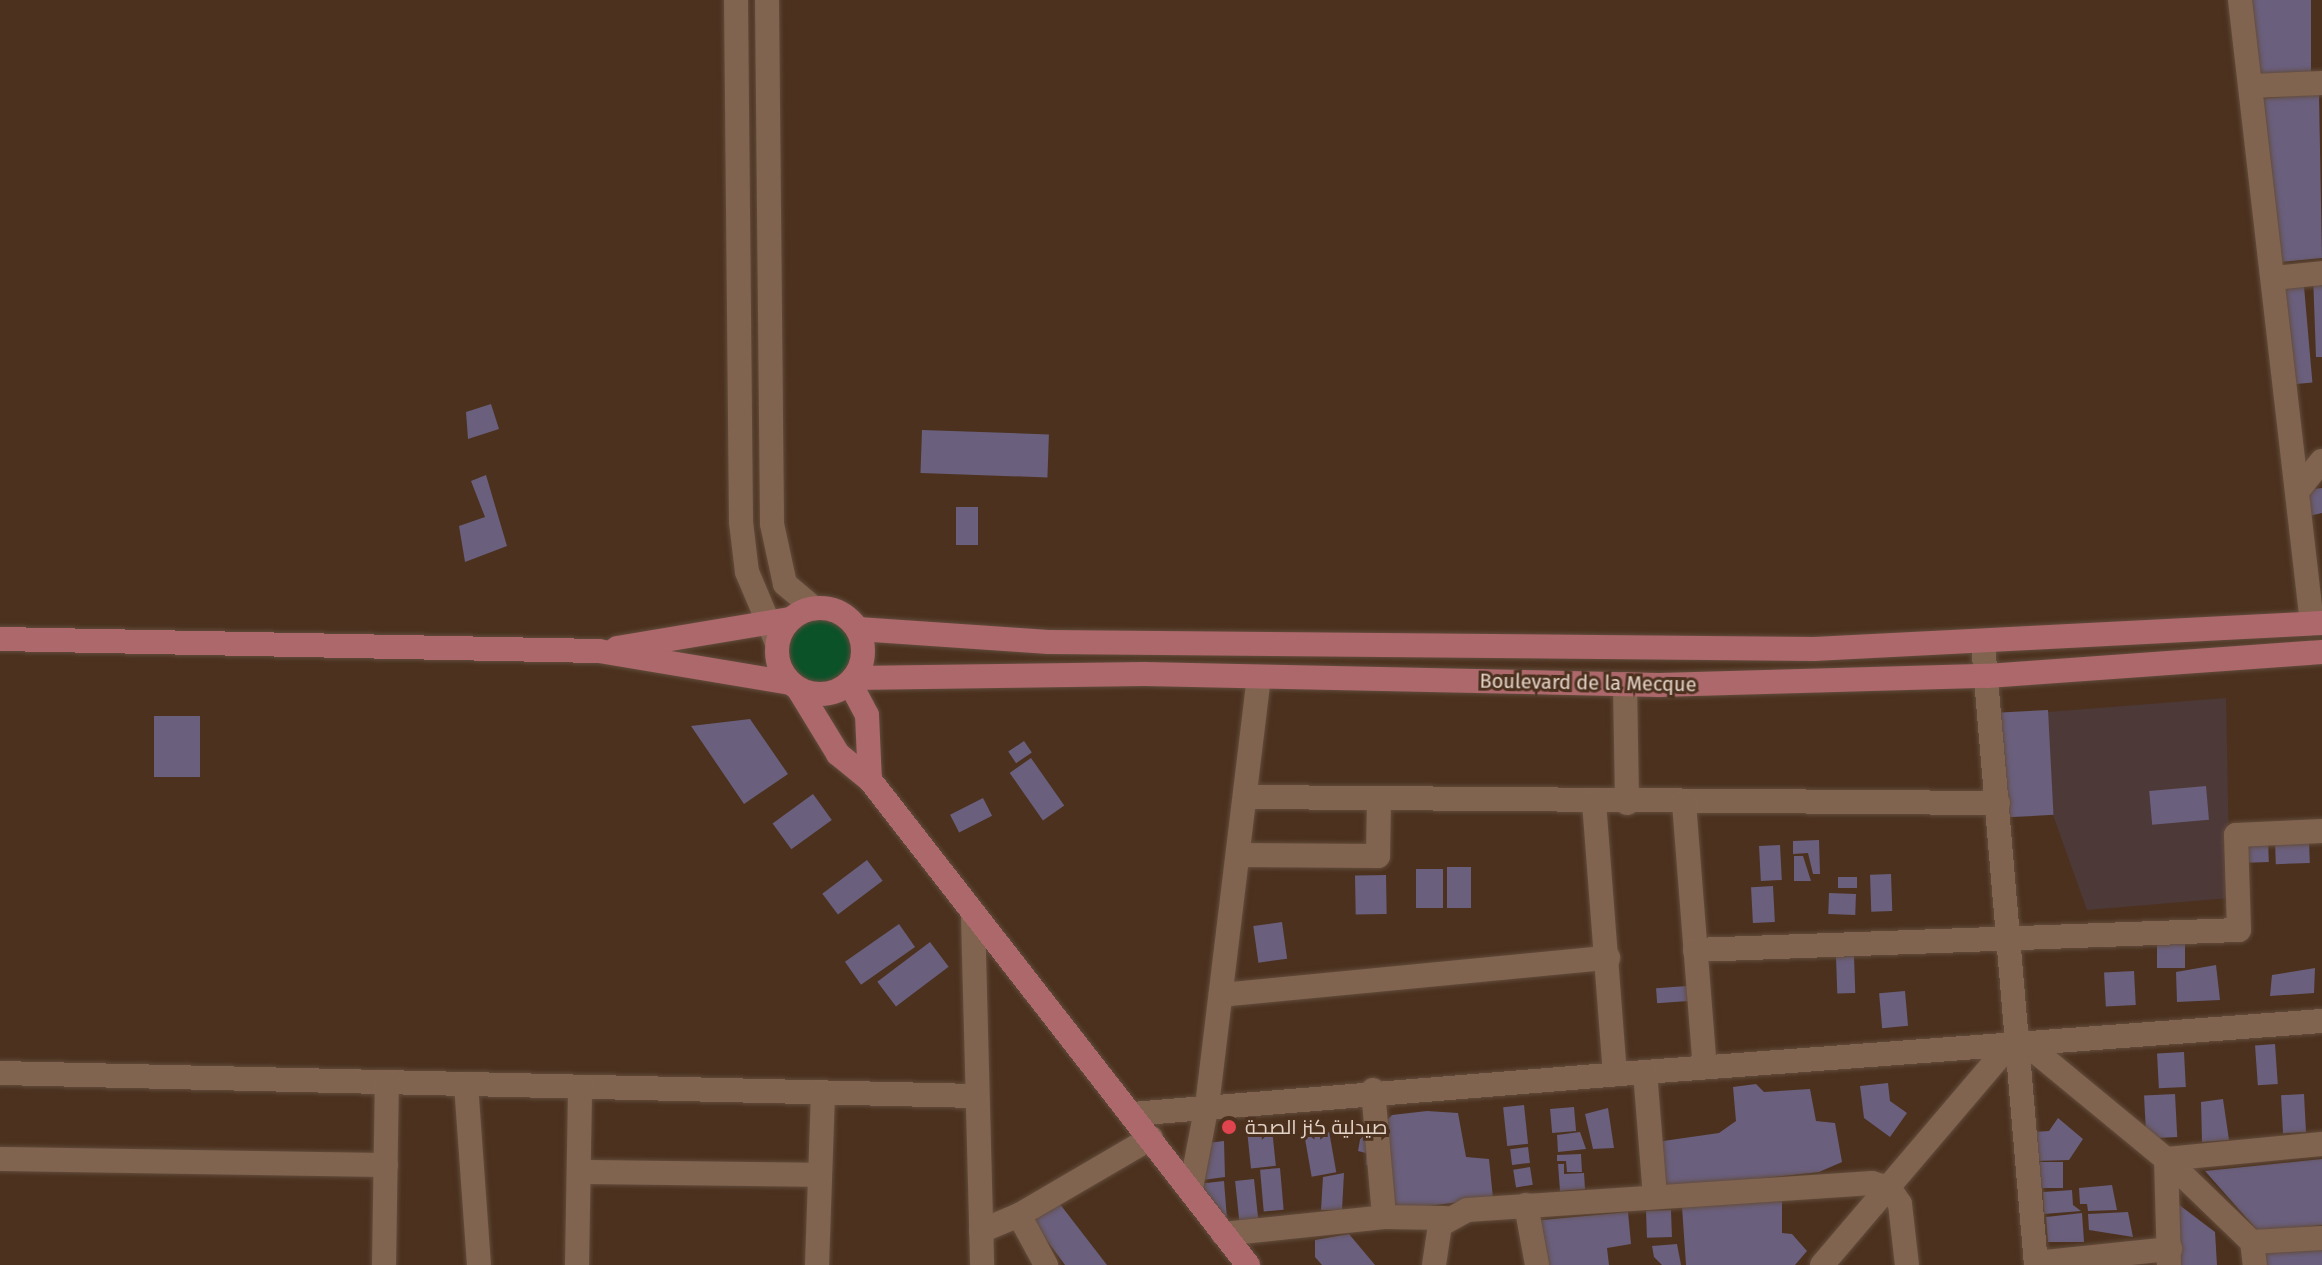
<!DOCTYPE html>
<meta charset="utf-8">
<style>
body{margin:0}
#map{position:relative;width:2322px;height:1265px;overflow:hidden;background:#4b311e;font-family:"Fira Sans",Cairo,sans-serif}
div>[style]{position:absolute}
.industrial>*{inset:0;background:#4e3939}
.green>*{inset:0;background:#0b5229}
.round{border-radius:50%}
.building>*{inset:0;background:#6a5f7d;transform-origin:0 0}
.roads{filter:drop-shadow(0 0 2px #624c3c) drop-shadow(0 0 2px #624c3c)}
.minor>*{height:24px;margin:-12px;padding:0 12px;transform-origin:12px;border-radius:12px;background:#816450}
.major>*{height:24px;margin:-12px;padding:0 12px;transform-origin:12px;border-radius:12px;background:#ad686c}
.major>.ring{margin:-12px;padding:0;box-sizing:content-box;background:none;border:24px solid #ad686c;border-radius:50%}
.dots>*{width:22px;height:22px;translate:-50% -50%;box-sizing:border-box;border:4px solid #4b311e;border-radius:50%}
span{translate:-50% -50%;white-space:nowrap;text-align:center;line-height:1.15;-webkit-text-stroke:6px #4b311e;paint-order:stroke}
.street-label{font-size:20px;color:#e4d3c8}
.poi-label{font-size:20px;color:#e4d3c8}
.left{translate:0 -50%;text-align:left}
</style>
<div id="map">
<div class="industrial">
<div style="clip-path:polygon(2226px 698px,2230px 898px,2087px 910px,2053px 815px,1996px 716px)"></div>
</div>
<div class="green">
<div class="round" style="left:782px;top:613px;width:74px;height:74px"></div>
</div>
<div class="building">
<div style="left:2248px;top:0;width:63px;height:75px"></div>
<div style="clip-path:polygon(2319px 94px,2322px 258px,2270px 263px,2256px 99px)"></div>
<div style="left:2303px;top:275px;width:108px;height:39px;rotate:85deg"></div>
<div style="clip-path:polygon(2313px 275px,2322px 275px,2322px 357px,2316px 357px)"></div>
<div style="clip-path:polygon(491px 404px,499px 429px,468px 439px,466px 412px)"></div>
<div style="left:922px;top:430px;width:127px;height:43px;rotate:2deg"></div>
<div style="clip-path:polygon(486px 475px,507px 546px,465px 562px,459px 526px,485px 517px,471px 481px)"></div>
<div style="clip-path:polygon(2322px 488px,2322px 513px,2309px 516px,2305px 490px)"></div>
<div style="left:956px;top:507px;width:22px;height:38px"></div>
<div style="left:2048px;top:710px;width:105px;height:52px;rotate:87deg"></div>
<div style="left:154px;top:716px;width:46px;height:61px"></div>
<div style="clip-path:polygon(750px 719px,788px 774px,744px 804px,691px 726px)"></div>
<div style="left:1024px;top:741px;width:14px;height:19px;rotate:56deg"></div>
<div style="left:1031px;top:758px;width:58px;height:26px;rotate:55deg"></div>
<div style="left:2206px;top:786px;width:34px;height:57px;rotate:85deg"></div>
<div style="left:813px;top:794px;width:32px;height:50px;rotate:54deg"></div>
<div style="left:983px;top:798px;width:20px;height:37px;rotate:63deg"></div>
<div style="left:2268px;top:839px;width:23px;height:29px;rotate:88deg"></div>
<div style="clip-path:polygon(1819px 840px,1820px 874px,1813px 874px,1808px 853px,1793px 854px,1793px 841px)"></div>
<div style="left:2309px;top:840px;width:23px;height:34px;rotate:88deg"></div>
<div style="left:1780px;top:845px;width:35px;height:21px;rotate:87deg"></div>
<div style="clip-path:polygon(1794px 856px,1803px 856px,1811px 881px,1794px 881px)"></div>
<div style="left:867px;top:860px;width:26px;height:56px;rotate:53deg"></div>
<div style="left:1447px;top:867px;width:24px;height:41px"></div>
<div style="left:1416px;top:869px;width:27px;height:39px"></div>
<div style="left:1891px;top:874px;width:37px;height:21px;rotate:88deg"></div>
<div style="left:1386px;top:875px;width:39px;height:31px;rotate:89deg"></div>
<div style="left:1857px;top:877px;width:11px;height:19px;rotate:90deg"></div>
<div style="left:1773px;top:886px;width:36px;height:22px;rotate:87deg"></div>
<div style="left:1829px;top:893px;width:27px;height:21px;rotate:2deg"></div>
<div style="left:1282px;top:922px;width:37px;height:29px;rotate:82deg"></div>
<div style="left:899px;top:924px;width:28px;height:66px;rotate:55deg"></div>
<div style="left:2157px;top:933px;width:28px;height:35px"></div>
<div style="left:930px;top:942px;width:31px;height:66px;rotate:53deg"></div>
<div style="left:1854px;top:956px;width:37px;height:18px;rotate:88deg"></div>
<div style="clip-path:polygon(2216px 965px,2220px 1000px,2177px 1002px,2176px 972px)"></div>
<div style="clip-path:polygon(2315px 968px,2314px 993px,2270px 996px,2272px 975px)"></div>
<div style="left:2134px;top:971px;width:34px;height:30px;rotate:87deg"></div>
<div style="left:1687px;top:986px;width:15px;height:31px;rotate:86deg"></div>
<div style="left:1905px;top:991px;width:35px;height:26px;rotate:85deg"></div>
<div style="left:2275px;top:1044px;width:40px;height:20px;rotate:86deg"></div>
<div style="left:2184px;top:1052px;width:35px;height:27px;rotate:87deg"></div>
<div style="clip-path:polygon(1888px 1083px,1890px 1101px,1907px 1113px,1890px 1137px,1864px 1118px,1860px 1086px)"></div>
<div style="clip-path:polygon(1756px 1084px,1764px 1092px,1810px 1089px,1816px 1121px,1835px 1123px,1842px 1162px,1819px 1172px,1665px 1189px,1642px 1144px,1719px 1133px,1736px 1121px,1733px 1087px)"></div>
<div style="left:2175px;top:1094px;width:43px;height:31px;rotate:87deg"></div>
<div style="left:2304px;top:1094px;width:38px;height:23px;rotate:87deg"></div>
<div style="clip-path:polygon(2223px 1099px,2229px 1140px,2202px 1142px,2201px 1102px)"></div>
<div style="left:1524px;top:1105px;width:39px;height:21px;rotate:84deg"></div>
<div style="left:1574px;top:1107px;width:24px;height:24px;rotate:85deg"></div>
<div style="clip-path:polygon(1608px 1108px,1614px 1148px,1593px 1149px,1585px 1114px)"></div>
<div style="clip-path:polygon(1427px 1111px,1458px 1113px,1466px 1157px,1489px 1159px,1493px 1198px,1386px 1211px,1380px 1166px,1366px 1165px,1366px 1153px,1358px 1151px,1363px 1123px,1381px 1126px,1392px 1115px)"></div>
<div style="clip-path:polygon(2058px 1118px,2083px 1139px,2069px 1160px,2034px 1161px,2033px 1132px,2049px 1131px)"></div>
<div style="left:1272px;top:1129px;width:37px;height:25px;rotate:84deg"></div>
<div style="left:1329px;top:1131px;width:42px;height:25px;rotate:80deg"></div>
<div style="clip-path:polygon(1580px 1132px,1586px 1149px,1558px 1152px,1557px 1135px)"></div>
<div style="clip-path:polygon(1224px 1141px,1225px 1177px,1195px 1181px,1207px 1143px)"></div>
<div style="left:1528px;top:1147px;width:16px;height:18px;rotate:83deg"></div>
<div style="clip-path:polygon(1581px 1154px,1582px 1172px,1567px 1172px,1566px 1161px,1557px 1161px,1557px 1155px)"></div>
<div style="clip-path:polygon(2322px 1159px,2322px 1225px,2258px 1231px,2205px 1171px)"></div>
<div style="left:2063px;top:1162px;width:26px;height:32px;rotate:90deg"></div>
<div style="clip-path:polygon(1558px 1164px,1564px 1164px,1564px 1174px,1584px 1173px,1585px 1189px,1560px 1191px)"></div>
<div style="left:1530px;top:1167px;width:18px;height:17px;rotate:81deg"></div>
<div style="left:1280px;top:1168px;width:42px;height:20px;rotate:85deg"></div>
<div style="clip-path:polygon(1344px 1173px,1342px 1210px,1321px 1210px,1323px 1177px)"></div>
<div style="left:1254px;top:1179px;width:41px;height:19px;rotate:84deg"></div>
<div style="clip-path:polygon(1224px 1181px,1227px 1219px,1197px 1184px)"></div>
<div style="clip-path:polygon(2112px 1185px,2117px 1210px,2088px 1211px,2087px 1204px,2080px 1204px,2079px 1188px)"></div>
<div style="clip-path:polygon(2072px 1190px,2073px 1205px,2081px 1211px,2044px 1214px,2043px 1192px)"></div>
<div style="clip-path:polygon(1056px 1199px,1107px 1265px,1065px 1265px,1031px 1219px)"></div>
<div style="clip-path:polygon(1782px 1201px,1782px 1233px,1792px 1234px,1807px 1251px,1795px 1265px,1686px 1265px,1682px 1207px)"></div>
<div style="clip-path:polygon(2178px 1204px,2215px 1232px,2217px 1265px,2177px 1265px)"></div>
<div style="left:1671px;top:1210px;width:27px;height:25px;rotate:88deg"></div>
<div style="clip-path:polygon(1628px 1212px,1631px 1244px,1607px 1248px,1609px 1265px,1541px 1265px,1532px 1221px)"></div>
<div style="clip-path:polygon(2128px 1212px,2133px 1237px,2089px 1230px,2088px 1214px)"></div>
<div style="clip-path:polygon(2082px 1213px,2084px 1242px,2048px 1242px,2046px 1217px)"></div>
<div style="clip-path:polygon(1349px 1234px,1375px 1265px,1322px 1265px,1315px 1257px,1315px 1240px)"></div>
<div style="clip-path:polygon(1677px 1244px,1681px 1265px,1662px 1265px,1654px 1257px,1652px 1246px)"></div>
<div style="clip-path:polygon(2322px 1245px,2322px 1265px,2266px 1265px,2265px 1248px)"></div>
</div>
<div class="roads">
<div class="minor">
<div style="left:736px;top:0;width:522px;rotate:89.45deg"></div>
<div style="left:741px;top:522px;width:50px;rotate:83.2deg"></div>
<div style="left:747px;top:572px;width:77px;rotate:67.1deg"></div>
<div style="left:767px;top:0;width:524px;rotate:89.45deg"></div>
<div style="left:772px;top:524px;width:61px;rotate:77.8deg"></div>
<div style="left:785px;top:584px;width:38px;rotate:40deg"></div>
<div style="left:2240px;top:0;width:627px;rotate:83.41deg"></div>
<div style="left:2251px;top:86px;width:71px;rotate:-2.4deg"></div>
<div style="left:2274px;top:278px;width:48px;rotate:-5.9deg"></div>
<div style="left:2299px;top:489px;width:36px;rotate:-51deg"></div>
<div style="left:1983px;top:644px;width:623px;rotate:85.12deg"></div>
<div style="left:1625px;top:684px;width:119px;rotate:89deg"></div>
<div style="left:1245px;top:797px;width:753px;rotate:0.46deg"></div>
<div style="left:1594px;top:802px;width:273px;rotate:85.6deg"></div>
<div style="left:1684px;top:803px;width:265px;rotate:85.5deg"></div>
<div style="left:1238px;top:855px;width:140px;rotate:0.4deg"></div>
<div style="left:1378px;top:856px;width:57px;rotate:-89deg"></div>
<div style="left:973px;top:916px;width:349px;rotate:88.5deg"></div>
<div style="left:1695px;top:950px;width:544px;rotate:-2.11deg"></div>
<div style="left:2239px;top:930px;width:95px;rotate:-91.8deg"></div>
<div style="left:2236px;top:835px;width:86px;rotate:-2.7deg"></div>
<div style="left:1221px;top:995px;width:389px;rotate:-5.5deg"></div>
<div style="left:2024px;top:1042px;width:184px;rotate:39.5deg"></div>
<div style="left:2166px;top:1159px;width:120px;rotate:44deg"></div>
<div style="left:2252px;top:1242px;width:23px;rotate:83deg"></div>
<div style="left:1645px;top:1072px;width:679px;rotate:-4.31deg"></div>
<div style="left:0;top:1073px;width:977px;rotate:1.35deg"></div>
<div style="left:466px;top:1084px;width:181px;rotate:85.9deg"></div>
<div style="left:1373px;top:1090px;width:127px;rotate:85deg"></div>
<div style="left:1207px;top:1106px;width:432px;rotate:-83.1deg"></div>
<div style="left:1132px;top:1114px;width:515px;rotate:-4.68deg"></div>
<div style="left:1645px;top:1072px;width:125px;rotate:85.4deg"></div>
<div style="left:0;top:1159px;width:386px;rotate:0.9deg"></div>
<div style="left:579px;top:1172px;width:241px;rotate:0.7deg"></div>
<div style="left:1191px;top:1188px;width:80px;rotate:-79.2deg"></div>
<div style="left:1526px;top:1205px;width:61px;rotate:79.6deg"></div>
<div style="left:1019px;top:1215px;width:153px;rotate:-30.3deg"></div>
<div style="left:981px;top:1231px;width:41px;rotate:-22.8deg"></div>
<div style="left:1019px;top:1215px;width:57px;rotate:61.6deg"></div>
<div style="left:1223px;top:1234px;width:162px;rotate:-6deg"></div>
<div style="left:1384px;top:1217px;width:61px;rotate:0.9deg"></div>
<div style="left:2252px;top:1242px;width:70px;rotate:-3.3deg"></div>
<div style="left:2036px;top:1263px;width:135px;rotate:-6deg"></div>
<div style="left:384px;top:1265px;width:183px;rotate:-89.1deg"></div>
<div style="left:577px;top:1265px;width:178px;rotate:-89deg"></div>
<div style="left:817px;top:1265px;width:173px;rotate:-88deg"></div>
<div style="left:1434px;top:1265px;width:40px;rotate:-81.5deg"></div>
<div style="left:1440px;top:1225px;width:31px;rotate:-29deg"></div>
<div style="left:1467px;top:1210px;width:406px;rotate:-3.8deg"></div>
<div style="left:1872px;top:1183px;width:18px;rotate:16deg"></div>
<div style="left:1889px;top:1188px;width:19px;rotate:55deg"></div>
<div style="left:1900px;top:1204px;width:61px;rotate:83.5deg"></div>
<div style="left:1822px;top:1265px;width:290px;rotate:-49.6deg"></div>
<div style="left:2169px;top:1265px;width:106px;rotate:-91.6deg"></div>
<div style="left:2166px;top:1159px;width:157px;rotate:-5.5deg"></div>
</div>
<div class="major">
<div class="ring" style="left:777px;top:608px;width:62px;height:62px"></div>
<div style="left:858px;top:629px;width:191px;rotate:3.9deg"></div>
<div style="left:1049px;top:642px;width:765px;rotate:0.52deg"></div>
<div style="left:1814px;top:649px;width:509px;rotate:-2.93deg"></div>
<div style="left:0;top:639px;width:599px;rotate:1.15deg"></div>
<div style="left:599px;top:651px;width:194px;rotate:9.5deg"></div>
<div style="left:617px;top:648px;width:175px;rotate:-9.5deg"></div>
<div style="left:854px;top:678px;width:290px;rotate:-0.8deg"></div>
<div style="left:1144px;top:674px;width:515px;rotate:1.22deg"></div>
<div style="left:1659px;top:685px;width:328px;rotate:-1.6deg"></div>
<div style="left:1987px;top:676px;width:336px;rotate:-4.1deg"></div>
<div style="left:850px;top:683px;width:36px;rotate:62deg"></div>
<div style="left:867px;top:715px;width:65px;rotate:87.4deg"></div>
<div style="left:799px;top:690px;width:75px;rotate:58.6deg"></div>
<div style="left:838px;top:754px;width:41px;rotate:39.1deg"></div>
<div style="left:870px;top:780px;width:615px;rotate:52.07deg"></div>
</div>
</div>
<div class="dots">
<div style="left:1229px;top:1127px;background:#e0444e"></div>
</div>
<div class="street-label">
<span style="left:1588px;top:683px;rotate:1deg">Boulevard de la Mecque</span>
</div>
<div class="poi-label">
<span class="left" style="left:1245px;top:1127px">صيدلية كنز الصحة</span>
</div>
</div>
